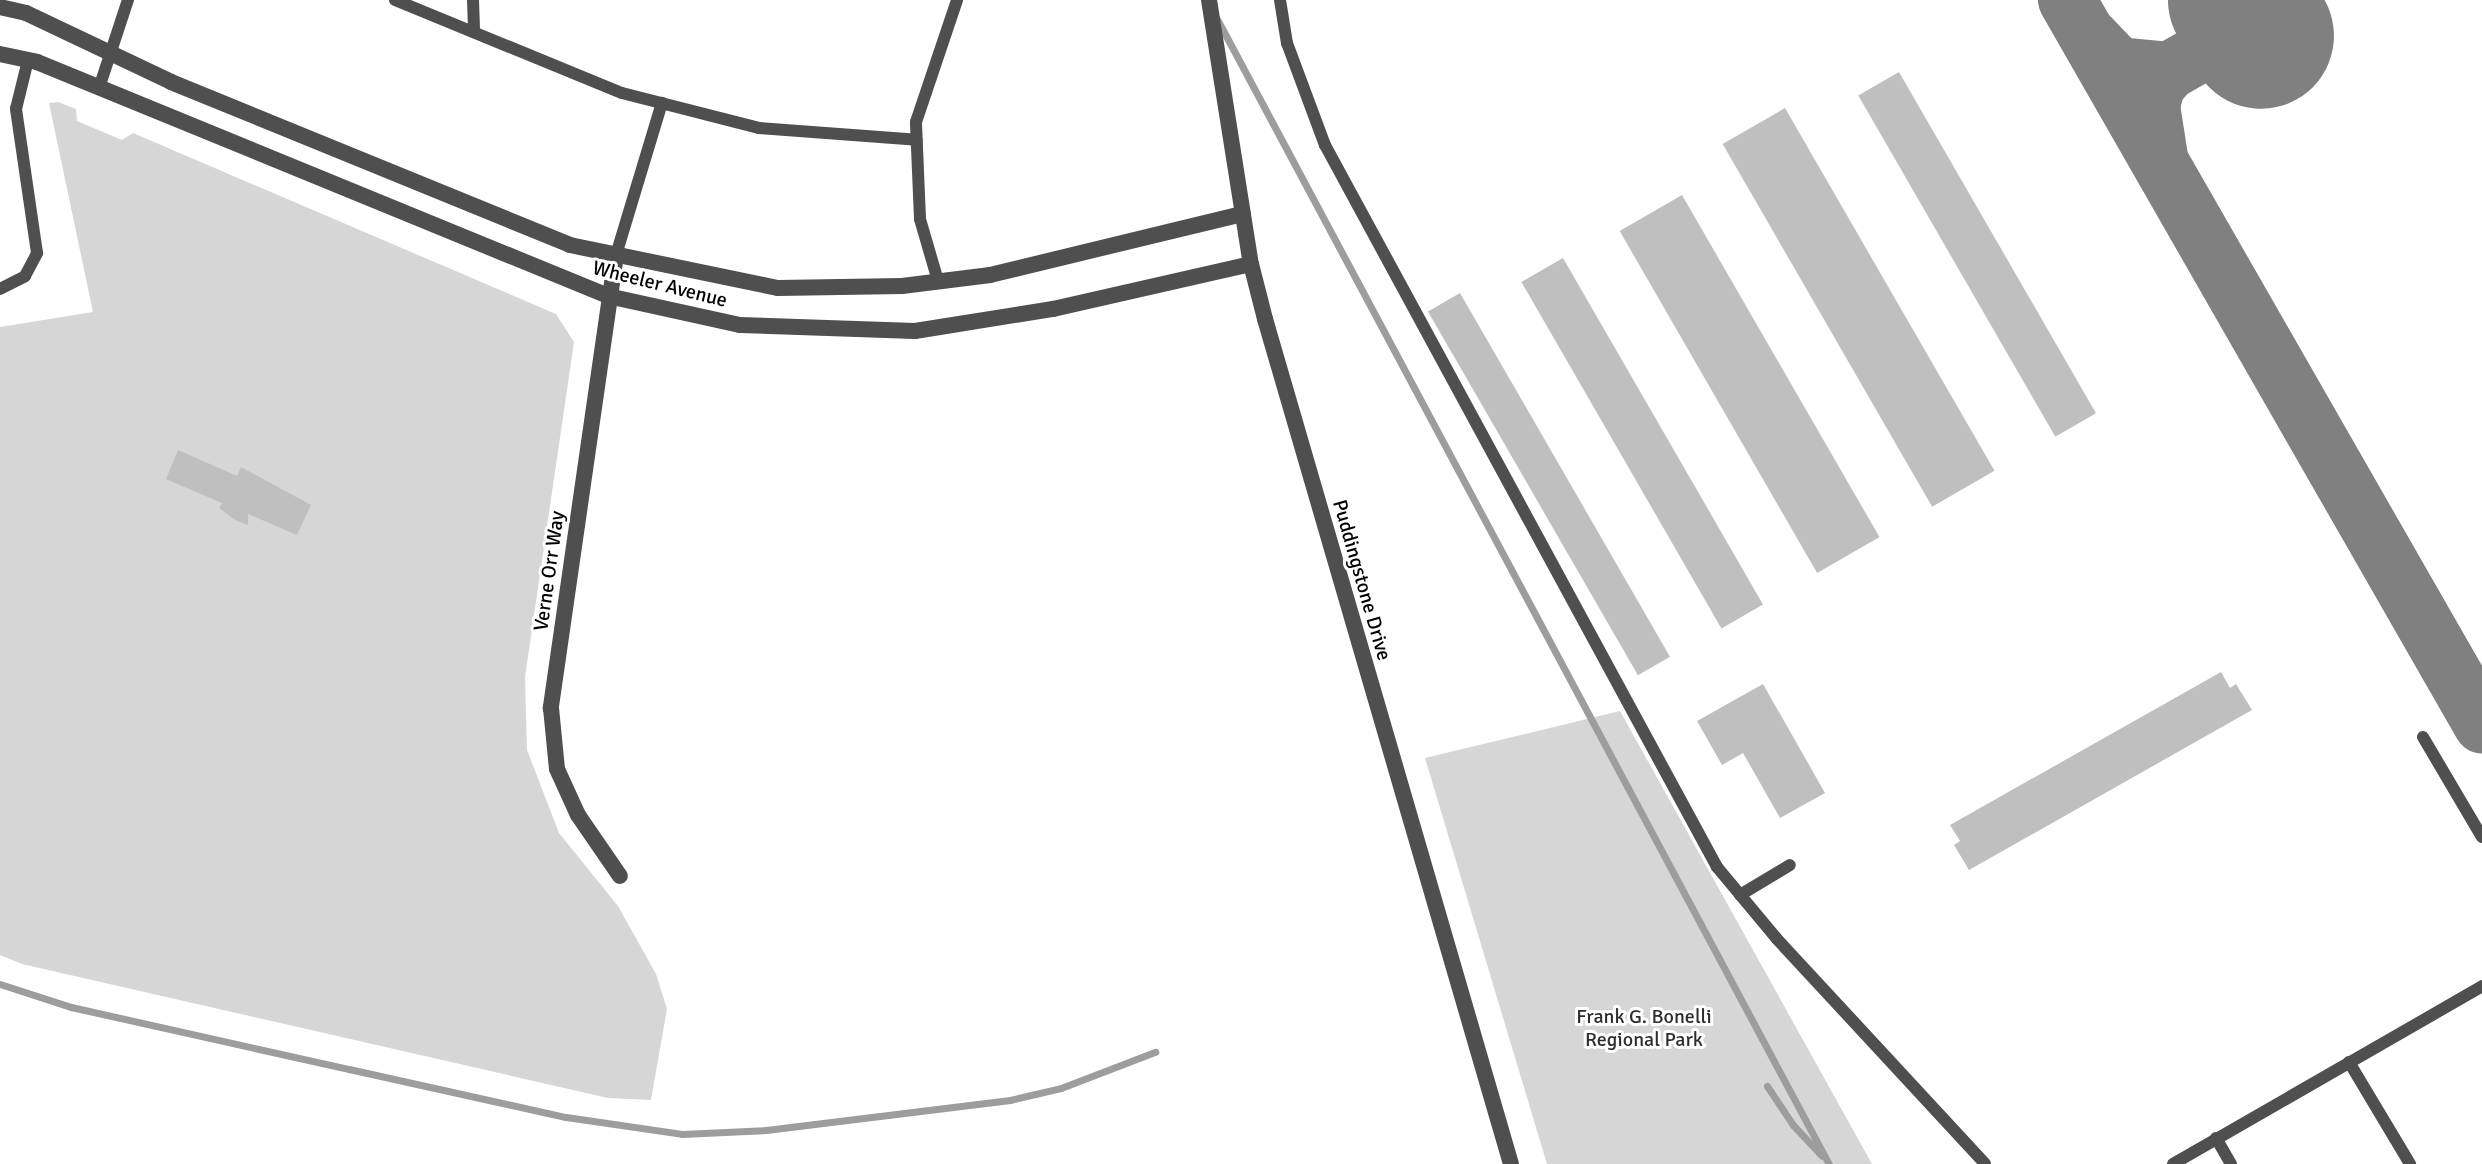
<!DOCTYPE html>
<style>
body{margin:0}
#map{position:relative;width:2482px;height:1164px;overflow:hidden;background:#fff;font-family:Signika,sans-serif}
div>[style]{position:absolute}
.green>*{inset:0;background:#d6d6d6}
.stream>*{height:7px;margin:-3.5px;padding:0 3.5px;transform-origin:3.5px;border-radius:3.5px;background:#9d9d9d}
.taxiway>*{height:58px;margin:-29px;padding:0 29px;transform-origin:29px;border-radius:29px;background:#808080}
.runway>*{height:146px;margin:-73px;padding:0 73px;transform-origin:73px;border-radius:73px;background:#808080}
.building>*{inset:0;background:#bfbfbf;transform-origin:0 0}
.service>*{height:12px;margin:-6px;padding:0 6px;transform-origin:6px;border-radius:6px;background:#4f4f4f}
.minor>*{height:16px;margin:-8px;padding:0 8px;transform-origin:8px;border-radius:8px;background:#4f4f4f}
.tertiary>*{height:16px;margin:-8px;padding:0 8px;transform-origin:8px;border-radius:8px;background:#4f4f4f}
span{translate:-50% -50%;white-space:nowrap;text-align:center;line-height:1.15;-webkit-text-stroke:6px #fff;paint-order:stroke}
.street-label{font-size:20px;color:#000}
.park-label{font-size:20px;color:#2d2d2d}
</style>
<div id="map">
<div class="green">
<div style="clip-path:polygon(58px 102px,76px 109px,77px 121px,122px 140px,133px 133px,556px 314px,574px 342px,525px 677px,527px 750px,559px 833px,618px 906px,656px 974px,667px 1009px,651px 1100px,608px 1098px,22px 964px,0 955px,0 327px,93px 312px,49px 103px)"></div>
<div style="clip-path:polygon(1620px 711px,1872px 1164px,1547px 1164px,1425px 758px)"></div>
</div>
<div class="stream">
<div style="left:1217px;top:19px;width:1298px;rotate:61.88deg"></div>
<div style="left:0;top:984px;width:75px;rotate:17.9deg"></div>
<div style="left:71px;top:1007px;width:285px;rotate:12.6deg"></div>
<div style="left:349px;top:1069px;width:222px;rotate:12.5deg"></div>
<div style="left:566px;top:1117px;width:117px;rotate:8.3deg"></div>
<div style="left:682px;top:1134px;width:84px;rotate:-2.7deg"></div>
<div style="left:766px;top:1130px;width:246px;rotate:-7deg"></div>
<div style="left:1010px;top:1100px;width:52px;rotate:-13.2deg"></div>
<div style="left:1061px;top:1088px;width:101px;rotate:-21deg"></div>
<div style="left:1767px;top:1086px;width:47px;rotate:56.3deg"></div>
<div style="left:1793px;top:1125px;width:42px;rotate:46.9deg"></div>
</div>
<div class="taxiway">
<div style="left:2067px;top:0;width:835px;rotate:60.18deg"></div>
<div style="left:2090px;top:37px;width:40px;rotate:46deg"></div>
<div style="left:2118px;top:66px;width:51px;rotate:5.6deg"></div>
<div style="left:2169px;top:71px;width:20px;rotate:131deg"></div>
<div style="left:2156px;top:86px;width:21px;rotate:104deg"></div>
<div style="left:2151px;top:106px;width:52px;rotate:81.1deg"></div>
<div style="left:2169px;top:71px;width:143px;rotate:-29.8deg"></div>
</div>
<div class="runway">
<div style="left:2241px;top:0;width:41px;rotate:60.9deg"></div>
</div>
<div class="building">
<div style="left:1899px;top:72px;width:394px;height:47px;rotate:60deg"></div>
<div style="left:1785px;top:108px;width:419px;height:72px;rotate:60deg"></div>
<div style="left:1682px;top:195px;width:395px;height:72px;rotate:60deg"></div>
<div style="left:1563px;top:258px;width:400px;height:48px;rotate:60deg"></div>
<div style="left:1460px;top:293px;width:420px;height:37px;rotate:60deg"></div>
<div style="clip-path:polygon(178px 450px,237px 476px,241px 467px,311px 505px,297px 535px,248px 514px,248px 525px,235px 520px,219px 508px,222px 503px,166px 479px)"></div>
<div style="clip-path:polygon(2221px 672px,2230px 688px,2236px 684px,2252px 710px,1969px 870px,1954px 845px,1960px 841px,1950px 825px)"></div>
<div style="clip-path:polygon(1763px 684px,1825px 793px,1780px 818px,1743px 753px,1722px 765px,1697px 721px)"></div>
</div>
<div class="service">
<div style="left:395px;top:0;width:245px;rotate:22.3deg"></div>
<div style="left:622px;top:93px;width:141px;rotate:14.3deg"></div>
<div style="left:759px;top:128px;width:158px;rotate:4.3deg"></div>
<div style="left:473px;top:0;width:32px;rotate:88deg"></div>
<div style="left:1280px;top:0;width:44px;rotate:80.8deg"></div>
<div style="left:1287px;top:43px;width:109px;rotate:69.6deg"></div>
<div style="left:1325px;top:145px;width:822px;rotate:61.5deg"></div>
<div style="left:1717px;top:867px;width:94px;rotate:50.2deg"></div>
<div style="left:1777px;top:939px;width:306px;rotate:47.2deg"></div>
<div style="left:99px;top:88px;width:93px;rotate:-71.8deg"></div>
<div style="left:616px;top:255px;width:159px;rotate:-73.2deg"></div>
<div style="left:938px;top:281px;width:65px;rotate:-106.2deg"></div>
<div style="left:920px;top:219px;width:97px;rotate:-92.4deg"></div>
<div style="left:916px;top:122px;width:129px;rotate:-71.4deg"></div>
<div style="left:0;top:289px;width:28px;rotate:-27deg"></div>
<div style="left:25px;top:276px;width:26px;rotate:-62deg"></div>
<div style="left:37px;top:253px;width:146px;rotate:-98.3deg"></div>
<div style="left:16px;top:109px;width:50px;rotate:-76.2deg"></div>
<div style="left:2423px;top:737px;width:116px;rotate:59.5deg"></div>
<div style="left:1740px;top:895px;width:58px;rotate:-31deg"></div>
<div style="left:2349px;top:1062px;width:119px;rotate:59.1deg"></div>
<div style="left:2216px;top:1138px;width:30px;rotate:60deg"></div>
<div style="left:2173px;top:1164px;width:357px;rotate:-29.9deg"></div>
</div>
<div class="minor">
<div style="left:616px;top:255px;width:458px;rotate:98.2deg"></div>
<div style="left:551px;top:708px;width:61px;rotate:84.4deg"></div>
<div style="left:557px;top:769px;width:51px;rotate:65.5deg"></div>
<div style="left:578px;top:815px;width:74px;rotate:55.5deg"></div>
</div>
<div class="tertiary">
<div style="left:1209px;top:0;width:267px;rotate:81deg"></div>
<div style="left:1251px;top:264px;width:57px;rotate:75.7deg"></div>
<div style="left:1265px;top:319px;width:880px;rotate:73.77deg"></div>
<div style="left:0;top:7px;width:27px;rotate:13deg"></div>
<div style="left:26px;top:13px;width:161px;rotate:25.4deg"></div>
<div style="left:171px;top:82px;width:431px;rotate:22.2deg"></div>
<div style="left:570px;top:245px;width:212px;rotate:11.7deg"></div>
<div style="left:778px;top:288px;width:124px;rotate:-0.9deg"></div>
<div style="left:902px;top:286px;width:89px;rotate:-7.1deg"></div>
<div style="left:990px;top:275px;width:260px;rotate:-13.6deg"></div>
<div style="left:0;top:54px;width:38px;rotate:12deg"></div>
<div style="left:37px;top:62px;width:617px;rotate:22.28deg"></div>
<div style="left:608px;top:296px;width:135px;rotate:12.4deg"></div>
<div style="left:740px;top:325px;width:175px;rotate:2deg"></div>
<div style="left:915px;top:331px;width:140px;rotate:-9.1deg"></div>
<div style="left:1053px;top:309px;width:203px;rotate:-12.8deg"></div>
</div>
<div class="street-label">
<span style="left:660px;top:284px;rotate:14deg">Wheeler Avenue</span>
<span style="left:549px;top:571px;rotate:-82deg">Verne Orr Way</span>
<span style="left:1362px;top:580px;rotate:74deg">Puddingstone Drive</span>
</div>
<div class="park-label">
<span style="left:1644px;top:1028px">Frank G. Bonelli<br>Regional Park</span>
</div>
</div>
